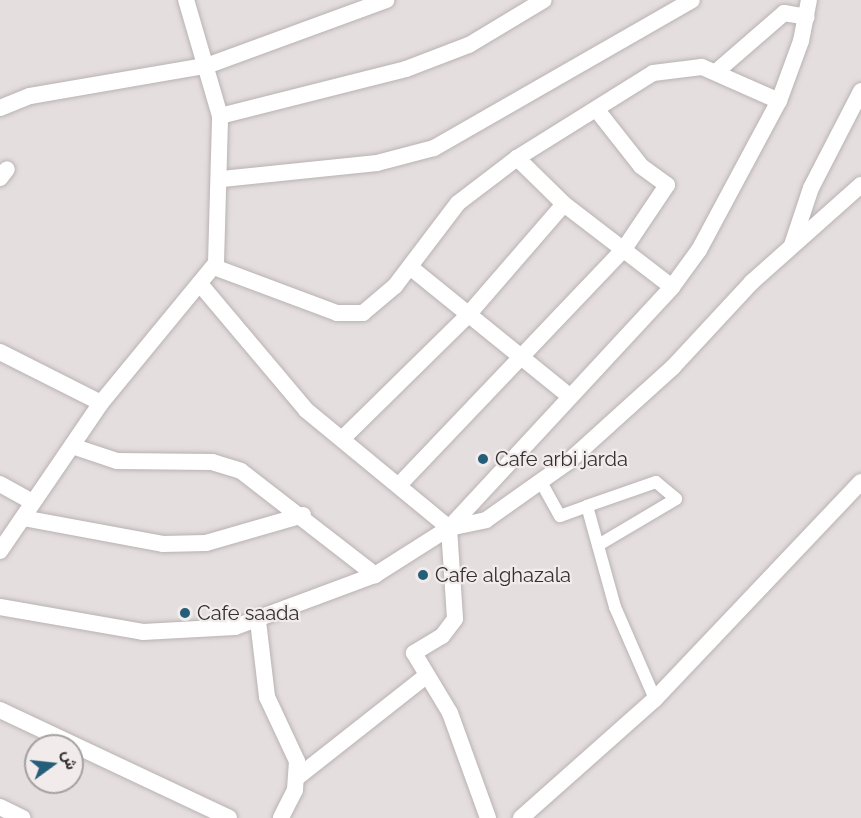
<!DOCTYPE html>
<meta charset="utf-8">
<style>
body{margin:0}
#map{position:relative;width:861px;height:818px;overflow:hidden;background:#e5dede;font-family:Raleway,Vazirmatn,sans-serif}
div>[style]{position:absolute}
.roads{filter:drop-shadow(0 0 2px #b9b2b2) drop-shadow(0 0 2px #b9b2b2)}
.pedestrian>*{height:12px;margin:-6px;padding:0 6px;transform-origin:6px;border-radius:6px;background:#fff}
.minor>*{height:16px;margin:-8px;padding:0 8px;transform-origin:8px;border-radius:8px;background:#fff}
.dots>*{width:16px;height:16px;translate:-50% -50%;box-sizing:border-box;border:3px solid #f2ebeb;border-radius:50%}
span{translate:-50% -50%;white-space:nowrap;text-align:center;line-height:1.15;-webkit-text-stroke:4.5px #f2ebeb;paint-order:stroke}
.poi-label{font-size:20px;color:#322f2f}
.left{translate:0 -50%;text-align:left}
.north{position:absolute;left:24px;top:734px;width:60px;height:60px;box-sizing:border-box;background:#f2ebeb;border:2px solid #a5a0a0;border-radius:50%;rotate:75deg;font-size:16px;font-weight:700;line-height:24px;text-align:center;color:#322f2f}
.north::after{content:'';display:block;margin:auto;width:21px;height:27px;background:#255e78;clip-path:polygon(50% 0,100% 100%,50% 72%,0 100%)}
</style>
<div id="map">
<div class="roads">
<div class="pedestrian">
<div style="left:541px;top:482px;width:39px;rotate:61deg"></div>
<div style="left:560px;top:516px;width:29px;rotate:-20deg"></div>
<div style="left:587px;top:506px;width:105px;rotate:74.5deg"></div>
<div style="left:615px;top:607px;width:100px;rotate:66.5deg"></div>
<div style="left:587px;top:506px;width:73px;rotate:-19.2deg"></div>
<div style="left:656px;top:482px;width:26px;rotate:40deg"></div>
<div style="left:676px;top:499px;width:88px;rotate:149.4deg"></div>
</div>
<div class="minor">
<div style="left:716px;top:72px;width:90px;rotate:-40.9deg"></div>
<div style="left:784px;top:13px;width:23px;rotate:10deg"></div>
<div style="left:0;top:108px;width:32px;rotate:-22deg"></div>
<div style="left:30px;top:96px;width:182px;rotate:-9.8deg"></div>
<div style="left:209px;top:65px;width:189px;rotate:-20.1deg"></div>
<div style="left:220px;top:116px;width:192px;rotate:-14.2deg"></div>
<div style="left:406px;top:69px;width:67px;rotate:-20.9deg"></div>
<div style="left:469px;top:45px;width:87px;rotate:-31deg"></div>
<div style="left:0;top:178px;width:11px;rotate:-52deg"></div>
<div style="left:222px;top:179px;width:156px;rotate:-5.9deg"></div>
<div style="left:377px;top:163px;width:59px;rotate:-14.7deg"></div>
<div style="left:434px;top:148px;width:297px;rotate:-29.8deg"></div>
<div style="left:792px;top:245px;width:60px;rotate:-71.6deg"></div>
<div style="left:811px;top:188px;width:109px;rotate:-62.7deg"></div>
<div style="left:214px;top:267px;width:131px;rotate:20.5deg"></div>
<div style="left:337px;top:313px;width:26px"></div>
<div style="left:363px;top:313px;width:42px;rotate:-40.2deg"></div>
<div style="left:395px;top:286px;width:104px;rotate:-52.8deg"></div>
<div style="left:458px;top:203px;width:74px;rotate:-37.3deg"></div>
<div style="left:410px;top:267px;width:203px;rotate:39deg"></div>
<div style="left:200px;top:284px;width:165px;rotate:49.9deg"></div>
<div style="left:306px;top:410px;width:185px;rotate:39.5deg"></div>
<div style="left:449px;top:528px;width:91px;rotate:86.2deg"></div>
<div style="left:455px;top:619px;width:21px;rotate:127deg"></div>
<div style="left:442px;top:636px;width:33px;rotate:149deg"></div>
<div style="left:414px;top:653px;width:70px;rotate:59deg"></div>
<div style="left:450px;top:713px;width:112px;rotate:70.1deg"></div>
<div style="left:672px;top:287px;width:136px;rotate:-142.5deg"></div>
<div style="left:564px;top:204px;width:66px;rotate:-135.6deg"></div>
<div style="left:517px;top:158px;width:160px;rotate:-32deg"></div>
<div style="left:653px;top:73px;width:49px;rotate:-7deg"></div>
<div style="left:702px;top:67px;width:84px;rotate:23.8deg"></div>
<div style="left:0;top:352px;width:113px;rotate:26.8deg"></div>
<div style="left:342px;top:439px;width:175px;rotate:-44.5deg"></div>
<div style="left:467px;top:316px;width:148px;rotate:-49.1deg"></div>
<div style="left:72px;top:446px;width:47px;rotate:18.4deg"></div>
<div style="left:117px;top:461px;width:95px;rotate:0.6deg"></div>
<div style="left:212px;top:462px;width:30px;rotate:17deg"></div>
<div style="left:241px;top:471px;width:170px;rotate:37.8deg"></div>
<div style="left:0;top:484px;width:37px;rotate:29deg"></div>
<div style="left:400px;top:484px;width:325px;rotate:-46.4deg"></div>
<div style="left:624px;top:249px;width:77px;rotate:-56.1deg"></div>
<div style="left:667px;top:185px;width:32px;rotate:-144deg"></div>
<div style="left:641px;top:166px;width:71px;rotate:-128.2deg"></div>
<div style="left:23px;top:518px;width:142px;rotate:10.5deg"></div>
<div style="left:163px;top:544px;width:43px;rotate:-1.3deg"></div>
<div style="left:206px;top:543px;width:101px;rotate:-16.1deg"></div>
<div style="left:449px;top:528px;width:38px;rotate:-12deg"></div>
<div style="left:486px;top:520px;width:100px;rotate:-35.3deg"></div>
<div style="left:568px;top:462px;width:142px;rotate:-42.1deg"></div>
<div style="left:673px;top:367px;width:116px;rotate:-47.1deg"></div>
<div style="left:752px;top:282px;width:146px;rotate:-41.7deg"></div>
<div style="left:0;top:551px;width:179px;rotate:-55.7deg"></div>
<div style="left:101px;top:403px;width:181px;rotate:-50.6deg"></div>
<div style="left:216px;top:263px;width:147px;rotate:-88.4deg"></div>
<div style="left:220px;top:116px;width:121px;rotate:-106.3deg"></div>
<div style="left:0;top:607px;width:145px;rotate:9.9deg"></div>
<div style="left:143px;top:632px;width:92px;rotate:-3.1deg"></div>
<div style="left:235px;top:627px;width:149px;rotate:-20.4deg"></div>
<div style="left:375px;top:575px;width:88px;rotate:-32.4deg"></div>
<div style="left:449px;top:528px;width:328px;rotate:-47.2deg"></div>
<div style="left:672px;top:287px;width:46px;rotate:-53.9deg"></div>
<div style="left:699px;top:250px;width:169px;rotate:-61.8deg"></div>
<div style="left:779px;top:101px;width:64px;rotate:-69.9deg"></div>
<div style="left:801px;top:41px;width:42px;rotate:-79deg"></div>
<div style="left:258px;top:621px;width:77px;rotate:83.2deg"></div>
<div style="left:267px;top:697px;width:71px;rotate:64.9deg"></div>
<div style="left:297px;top:761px;width:29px;rotate:94deg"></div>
<div style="left:295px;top:790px;width:31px;rotate:117deg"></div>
<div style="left:0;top:710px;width:253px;rotate:25.2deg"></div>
<div style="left:299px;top:776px;width:162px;rotate:-38.2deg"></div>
<div style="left:0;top:807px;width:25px;rotate:26deg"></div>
<div style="left:521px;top:818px;width:179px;rotate:-41.6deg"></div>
<div style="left:655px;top:699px;width:299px;rotate:-46.5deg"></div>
</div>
</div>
<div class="dots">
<div style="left:483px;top:459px;background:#255e78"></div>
<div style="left:423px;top:575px;background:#255e78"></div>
<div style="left:185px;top:613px;background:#255e78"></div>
</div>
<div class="poi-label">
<span class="left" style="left:495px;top:459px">Cafe arbi jarda</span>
<span class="left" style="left:435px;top:575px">Cafe alghazala</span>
<span class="left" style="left:197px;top:613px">Cafe saada</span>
</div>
<div class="north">ش</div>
</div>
